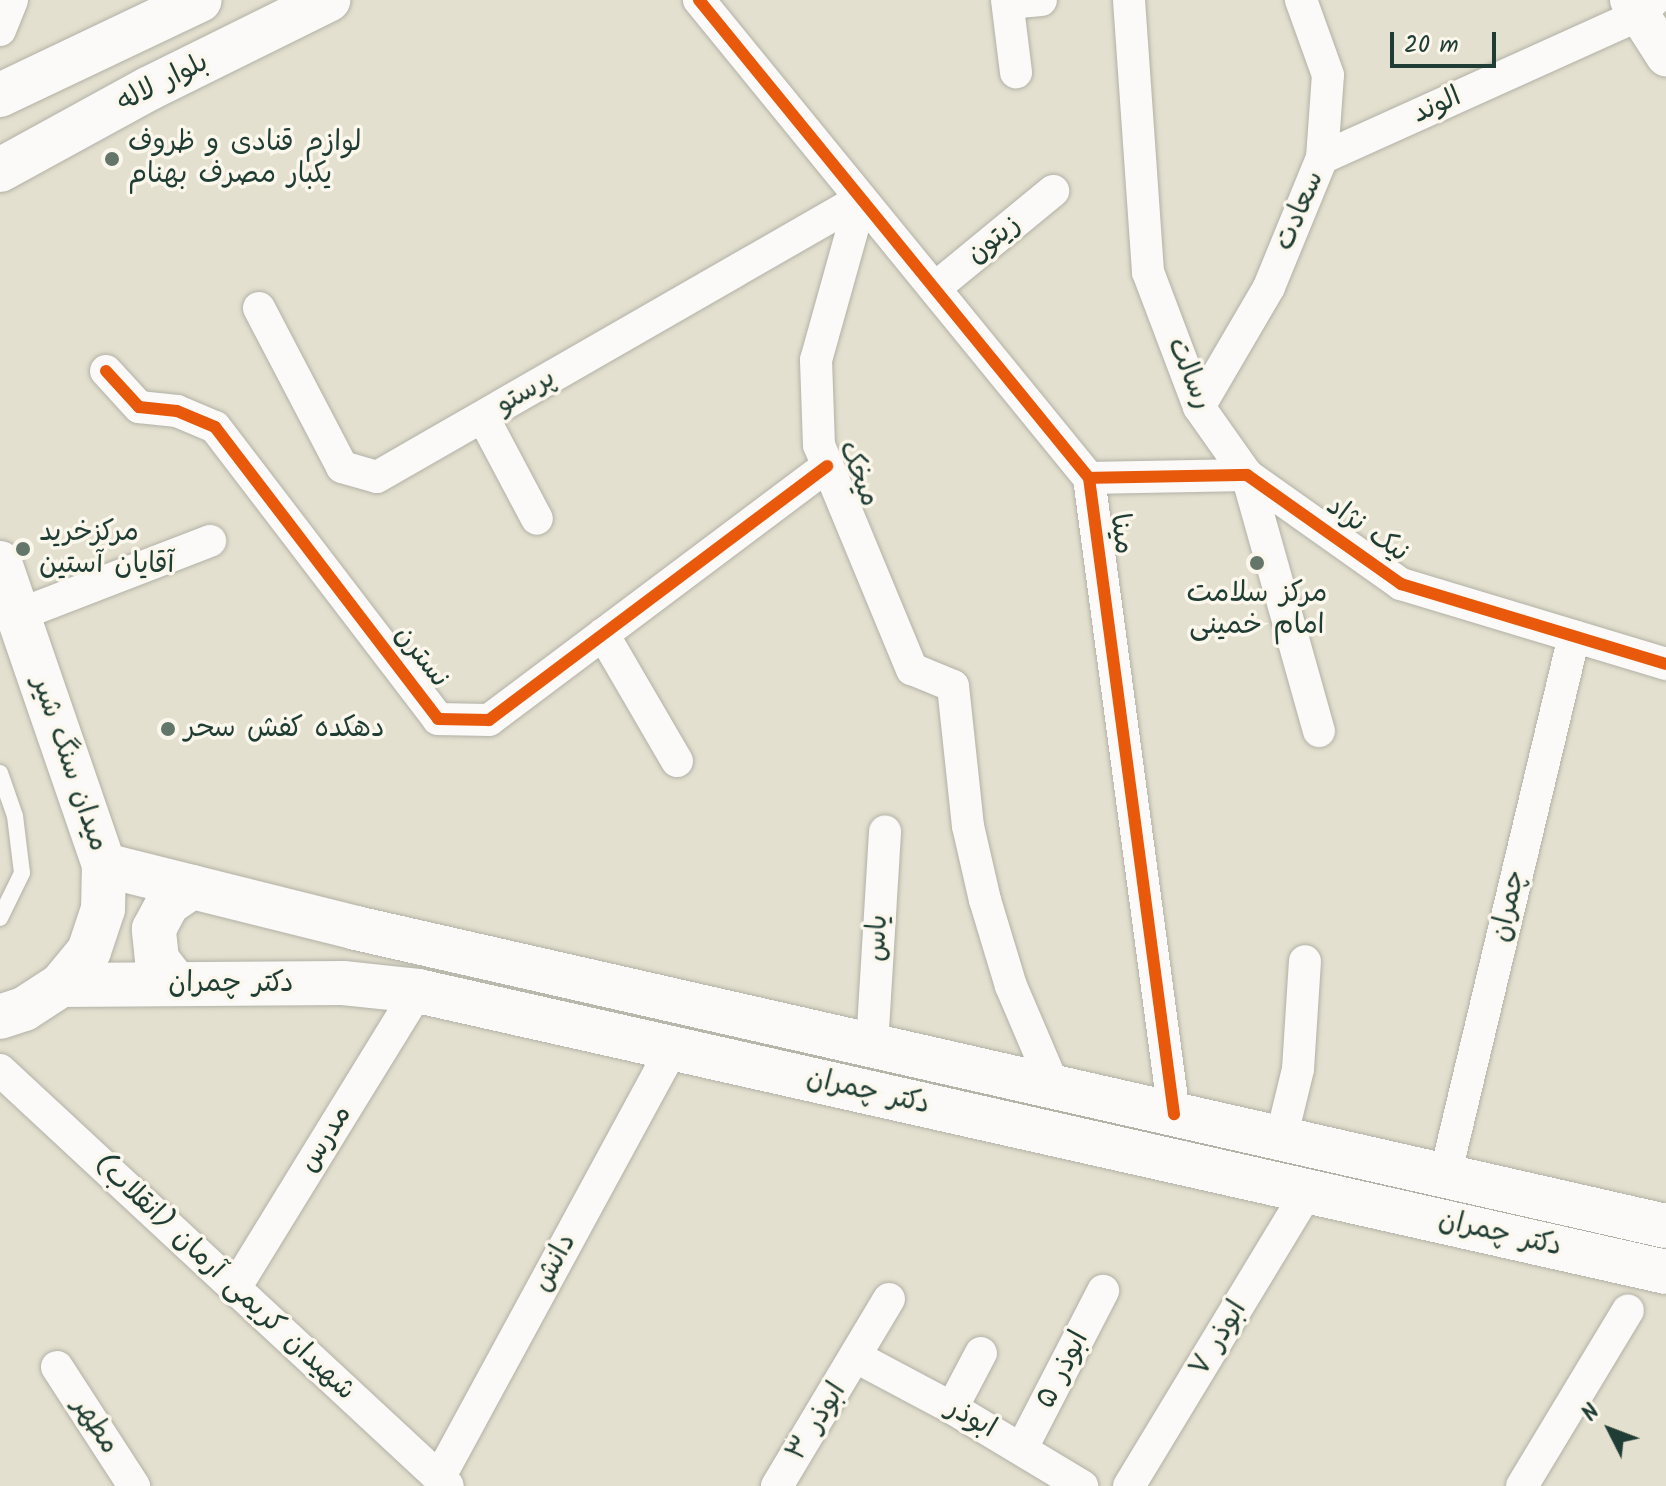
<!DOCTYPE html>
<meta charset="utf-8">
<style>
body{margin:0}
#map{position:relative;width:1666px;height:1486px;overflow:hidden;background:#e4e0cf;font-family:Kalam,"Playpen Sans Arabic",sans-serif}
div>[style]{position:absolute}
.roads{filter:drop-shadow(0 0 2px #b1b1a6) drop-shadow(0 0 2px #b1b1a6)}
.service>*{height:16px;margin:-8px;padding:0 8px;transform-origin:8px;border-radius:8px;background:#fbfaf8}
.minor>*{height:32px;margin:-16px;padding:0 16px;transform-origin:16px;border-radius:16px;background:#fbfaf8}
.tertiary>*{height:40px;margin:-20px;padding:0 20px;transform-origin:20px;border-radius:20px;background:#fbfaf8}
.secondary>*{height:44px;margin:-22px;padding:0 22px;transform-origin:22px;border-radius:22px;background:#fbfaf8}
.cycleway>*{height:12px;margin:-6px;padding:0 6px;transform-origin:6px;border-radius:6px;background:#e8590c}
.dots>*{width:22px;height:22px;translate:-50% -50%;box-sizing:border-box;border:4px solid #fbf7ec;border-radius:50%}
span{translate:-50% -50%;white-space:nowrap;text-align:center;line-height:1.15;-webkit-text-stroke:7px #fbf7ec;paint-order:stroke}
.street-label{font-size:28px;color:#1f3d34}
.poi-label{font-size:28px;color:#1f3d34}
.left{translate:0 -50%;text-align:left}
.north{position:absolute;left:1570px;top:1390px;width:80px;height:80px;-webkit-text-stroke:6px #fbf7ec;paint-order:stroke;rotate:312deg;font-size:22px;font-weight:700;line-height:32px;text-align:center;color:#1f3d34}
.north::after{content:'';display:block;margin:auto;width:28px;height:36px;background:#1f3d34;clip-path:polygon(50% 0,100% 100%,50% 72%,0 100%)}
.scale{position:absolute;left:1390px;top:32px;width:106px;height:36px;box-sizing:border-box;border:4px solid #1f3d34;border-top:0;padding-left:10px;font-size:24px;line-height:28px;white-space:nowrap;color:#1f3d34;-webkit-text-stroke:6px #fbf7ec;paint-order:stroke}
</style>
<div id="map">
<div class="roads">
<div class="service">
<div style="left:0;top:773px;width:46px;rotate:70.8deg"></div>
<div style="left:15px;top:816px;width:57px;rotate:83deg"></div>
<div style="left:22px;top:873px;width:50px;rotate:116.1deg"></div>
</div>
<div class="minor">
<div style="left:699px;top:0;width:617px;rotate:50.79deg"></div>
<div style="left:1089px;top:478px;width:642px;rotate:82.39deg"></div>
<div style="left:1007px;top:0;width:73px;rotate:82.9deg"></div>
<div style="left:1129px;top:0;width:273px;rotate:86deg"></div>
<div style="left:1148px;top:272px;width:144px;rotate:69.3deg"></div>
<div style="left:1199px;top:407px;width:83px;rotate:54.8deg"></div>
<div style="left:1247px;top:475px;width:266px;rotate:74.3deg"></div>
<div style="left:1008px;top:3px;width:33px;rotate:-5deg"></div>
<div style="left:0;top:30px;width:32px;rotate:-68deg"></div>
<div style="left:1322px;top:158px;width:348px;rotate:-24.3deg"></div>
<div style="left:1639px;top:15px;width:21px;rotate:-45deg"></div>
<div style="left:861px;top:199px;width:167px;rotate:105.6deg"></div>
<div style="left:816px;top:360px;width:85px;rotate:88deg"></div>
<div style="left:819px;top:445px;width:243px;rotate:67.5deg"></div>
<div style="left:912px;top:669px;width:44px;rotate:22.5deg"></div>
<div style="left:953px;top:686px;width:141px;rotate:83.9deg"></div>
<div style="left:968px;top:826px;width:76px;rotate:77.1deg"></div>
<div style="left:985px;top:900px;width:90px;rotate:73.2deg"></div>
<div style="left:1011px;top:986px;width:110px;rotate:66.9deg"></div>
<div style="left:935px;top:288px;width:153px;rotate:-39.4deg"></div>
<div style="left:259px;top:308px;width:179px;rotate:62.4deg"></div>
<div style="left:342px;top:467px;width:36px;rotate:16deg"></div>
<div style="left:377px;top:477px;width:558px;rotate:-29.87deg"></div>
<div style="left:106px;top:371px;width:49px;rotate:47.5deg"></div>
<div style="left:139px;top:407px;width:38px;rotate:6deg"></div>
<div style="left:177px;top:411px;width:41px;rotate:22.8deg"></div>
<div style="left:215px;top:427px;width:367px;rotate:52.6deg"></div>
<div style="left:438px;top:719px;width:51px;rotate:1.1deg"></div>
<div style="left:489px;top:720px;width:423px;rotate:-36.9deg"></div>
<div style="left:1199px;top:407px;width:139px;rotate:-59.7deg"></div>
<div style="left:1269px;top:287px;width:139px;rotate:-67.7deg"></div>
<div style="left:1322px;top:158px;width:83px;rotate:-85.9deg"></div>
<div style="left:1328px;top:75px;width:80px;rotate:-109.8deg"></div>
<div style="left:483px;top:417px;width:115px;rotate:62.1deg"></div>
<div style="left:1089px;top:478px;width:158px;rotate:-1.1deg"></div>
<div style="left:1247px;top:475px;width:189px;rotate:35.3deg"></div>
<div style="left:1401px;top:584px;width:277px;rotate:16.8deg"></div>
<div style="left:18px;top:615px;width:206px;rotate:-21.1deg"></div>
<div style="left:603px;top:634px;width:147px;rotate:59.8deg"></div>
<div style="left:872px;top:1045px;width:214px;rotate:-86.5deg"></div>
<div style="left:0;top:1070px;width:611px;rotate:42.88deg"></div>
<div style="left:1281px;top:1139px;width:72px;rotate:-76.3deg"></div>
<div style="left:1298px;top:1069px;width:108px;rotate:-86.3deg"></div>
<div style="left:1445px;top:1176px;width:555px;rotate:-76.56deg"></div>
<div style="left:235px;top:1288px;width:349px;rotate:-58.4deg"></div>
<div style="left:856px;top:1357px;width:109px;rotate:28deg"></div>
<div style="left:952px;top:1408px;width:152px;rotate:31deg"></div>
<div style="left:57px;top:1367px;width:142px;rotate:57.1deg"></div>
<div style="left:952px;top:1408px;width:62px;rotate:-62.2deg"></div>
<div style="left:1022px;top:1448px;width:177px;rotate:-62.7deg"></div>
<div style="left:439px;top:1478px;width:489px;rotate:-61.5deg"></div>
<div style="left:777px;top:1486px;width:218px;rotate:-59.1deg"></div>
<div style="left:1129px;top:1486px;width:345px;rotate:-58.8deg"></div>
<div style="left:1522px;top:1486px;width:205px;rotate:-58.9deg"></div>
</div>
<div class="tertiary">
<div style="left:1630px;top:0;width:67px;rotate:57.3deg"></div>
</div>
<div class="secondary">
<div style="left:0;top:95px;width:221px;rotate:-25.4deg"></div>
<div style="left:0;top:170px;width:171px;rotate:-28.7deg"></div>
<div style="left:150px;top:88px;width:199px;rotate:-26.3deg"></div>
<div style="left:0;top:563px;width:319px;rotate:71deg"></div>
<div style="left:104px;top:865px;width:44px;rotate:91.3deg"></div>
<div style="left:103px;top:909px;width:44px;rotate:108.4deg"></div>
<div style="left:89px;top:951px;width:44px;rotate:129.5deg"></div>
<div style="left:61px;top:985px;width:44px;rotate:147deg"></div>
<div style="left:24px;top:1009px;width:25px;rotate:162deg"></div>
<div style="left:104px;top:865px;width:260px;rotate:14deg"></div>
<div style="left:356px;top:928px;width:1343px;rotate:12.82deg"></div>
<div style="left:176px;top:984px;width:31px;rotate:-128deg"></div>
<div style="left:157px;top:960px;width:31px;rotate:-96deg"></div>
<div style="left:154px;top:929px;width:30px;rotate:-62deg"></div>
<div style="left:168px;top:903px;width:29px;rotate:-34deg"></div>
<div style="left:61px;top:985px;width:282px;rotate:-0.4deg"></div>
<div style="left:343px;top:983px;width:75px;rotate:6.1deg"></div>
<div style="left:418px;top:991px;width:1279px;rotate:12.69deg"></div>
</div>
</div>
<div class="cycleway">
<div style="left:699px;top:0;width:617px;rotate:50.79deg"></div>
<div style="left:1089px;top:478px;width:642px;rotate:82.39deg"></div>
<div style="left:106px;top:371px;width:49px;rotate:47.5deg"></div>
<div style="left:139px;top:407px;width:38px;rotate:6deg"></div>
<div style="left:177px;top:411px;width:41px;rotate:22.8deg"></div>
<div style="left:215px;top:427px;width:367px;rotate:52.6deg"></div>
<div style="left:438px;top:719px;width:51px;rotate:1.1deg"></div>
<div style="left:489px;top:720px;width:423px;rotate:-36.9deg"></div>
<div style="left:1089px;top:478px;width:158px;rotate:-1.1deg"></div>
<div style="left:1247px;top:475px;width:189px;rotate:35.3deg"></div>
<div style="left:1401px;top:584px;width:277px;rotate:16.8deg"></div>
</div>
<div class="dots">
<div style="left:112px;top:159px;background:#64766a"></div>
<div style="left:23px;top:549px;background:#64766a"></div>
<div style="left:1257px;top:563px;background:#64766a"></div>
<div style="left:168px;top:729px;background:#64766a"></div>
</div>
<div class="street-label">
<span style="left:163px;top:83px;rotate:-27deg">بلوار لاله</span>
<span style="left:1437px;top:106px;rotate:-24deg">الوند</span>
<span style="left:1300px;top:211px;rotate:-67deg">سعادت</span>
<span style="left:994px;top:240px;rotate:-39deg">زیتون</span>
<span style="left:1189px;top:374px;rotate:67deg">رسالت</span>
<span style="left:526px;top:392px;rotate:-30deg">پرستو</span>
<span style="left:858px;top:474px;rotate:69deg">میخک</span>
<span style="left:1367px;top:530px;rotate:35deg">نیک نژاد</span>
<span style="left:1121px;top:534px;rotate:82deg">مینا</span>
<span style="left:421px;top:657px;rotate:52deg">نسترن</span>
<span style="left:69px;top:764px;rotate:71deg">میدان سنگ شیر</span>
<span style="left:1509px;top:906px;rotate:-77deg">چمران</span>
<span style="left:878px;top:938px;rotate:-87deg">یاس</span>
<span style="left:231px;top:984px">دکتر چمران</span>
<span style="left:868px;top:1092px;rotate:13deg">دکتر چمران</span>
<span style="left:326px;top:1139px;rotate:-58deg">مدرس</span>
<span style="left:1500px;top:1234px;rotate:13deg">دکتر چمران</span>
<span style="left:555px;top:1263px;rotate:-62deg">دانش</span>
<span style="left:224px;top:1278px;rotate:43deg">شهیدان کریمی آرمان (انقلاب)</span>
<span style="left:1219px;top:1339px;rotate:-59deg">ابوذر ۷</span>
<span style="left:1063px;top:1370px;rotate:-63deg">ابوذر ۵</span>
<span style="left:971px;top:1419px;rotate:29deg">ابوذر</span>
<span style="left:817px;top:1422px;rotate:-58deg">ابوذر ۳</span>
<span style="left:95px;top:1426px;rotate:57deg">مطهر</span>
</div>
<div class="poi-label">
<span class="left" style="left:128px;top:159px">لوازم قنادی و ظروف<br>یکبار مصرف بهنام</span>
<span class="left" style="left:39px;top:549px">مرکزخرید<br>آقایان آستین</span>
<span style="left:1257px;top:610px">مرکز سلامت<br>امام خمینی</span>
<span class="left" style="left:184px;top:729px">دهکده کفش سحر</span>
</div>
<div class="north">N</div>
<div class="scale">20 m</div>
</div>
